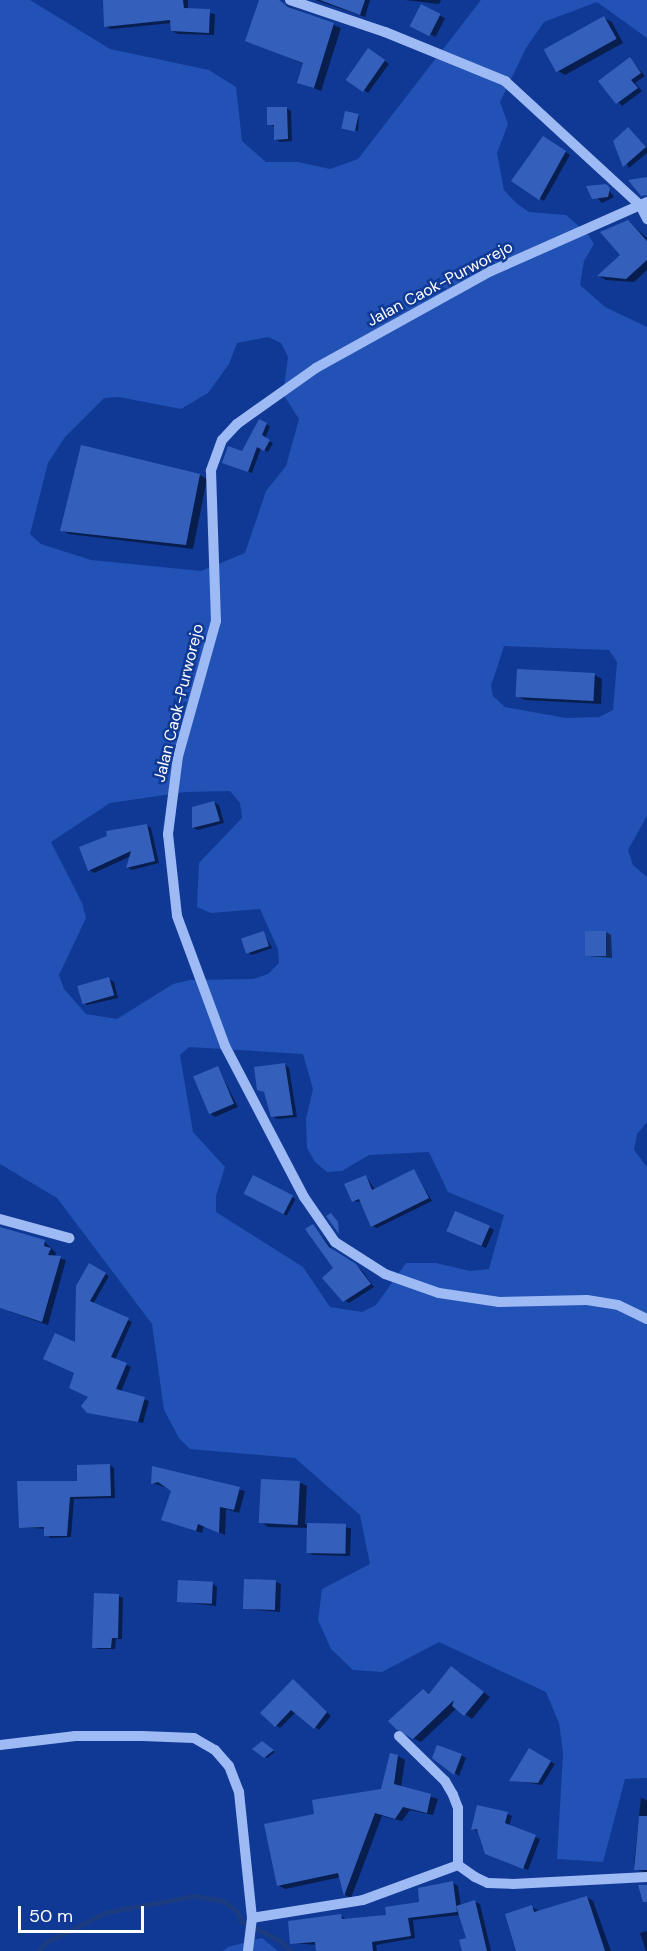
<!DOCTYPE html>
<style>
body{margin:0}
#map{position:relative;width:647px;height:1951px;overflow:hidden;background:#103995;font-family:"DM Sans",sans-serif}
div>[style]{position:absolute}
.green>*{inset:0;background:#2252b5}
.shadow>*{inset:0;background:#0007;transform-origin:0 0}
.stream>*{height:5px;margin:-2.5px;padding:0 2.5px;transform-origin:2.5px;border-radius:2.5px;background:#1c3c82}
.building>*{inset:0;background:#3460bc;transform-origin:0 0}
.minor>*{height:10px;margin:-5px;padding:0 5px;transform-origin:5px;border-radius:5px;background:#9ebaf4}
span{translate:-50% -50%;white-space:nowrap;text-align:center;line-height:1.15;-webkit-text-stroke:5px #103995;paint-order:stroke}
.street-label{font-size:16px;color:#fff}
.scale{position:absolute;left:18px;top:1906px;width:126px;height:27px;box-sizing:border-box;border:3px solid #fff;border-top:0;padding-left:8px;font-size:18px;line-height:21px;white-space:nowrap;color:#fff;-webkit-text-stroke:4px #103995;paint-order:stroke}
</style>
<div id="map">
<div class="green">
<div style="clip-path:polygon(evenodd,0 0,30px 0,110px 49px,209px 70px,236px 87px,242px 141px,266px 162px,298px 162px,330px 169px,358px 159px,481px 0,647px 0,647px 38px,597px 2px,544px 22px,526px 48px,500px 102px,508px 124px,497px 153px,504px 190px,516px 203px,529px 212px,566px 215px,588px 234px,594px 244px,584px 261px,580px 285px,605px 307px,647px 327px,647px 816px,628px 850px,633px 865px,647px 877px,647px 1122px,637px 1134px,634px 1150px,647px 1167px,647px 1778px,625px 1779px,603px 1862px,557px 1859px,563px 1753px,559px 1723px,546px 1692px,439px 1642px,382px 1672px,353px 1670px,331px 1649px,318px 1620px,322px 1589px,370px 1564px,360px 1515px,295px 1458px,190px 1449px,179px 1438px,164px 1410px,152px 1324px,57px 1198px,0 1164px,0 0,268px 337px,281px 343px,288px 357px,283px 394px,299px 419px,286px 466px,266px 491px,245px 553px,201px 571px,91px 560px,41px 544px,30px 534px,48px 463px,65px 437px,104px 398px,119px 397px,181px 409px,208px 393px,229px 364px,237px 343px,268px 337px,0 0,504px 646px,609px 650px,617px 662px,613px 710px,599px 717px,566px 718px,505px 707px,493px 696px,491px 686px,504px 646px,0 0,230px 791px,240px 803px,242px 818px,199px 863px,197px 907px,211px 913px,260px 909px,278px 949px,279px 963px,268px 974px,253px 979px,190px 980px,173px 984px,117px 1019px,86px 1014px,64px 989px,59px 975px,86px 918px,82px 903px,51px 842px,110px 803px,185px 792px,230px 791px,0 0,189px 1047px,303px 1054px,313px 1089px,306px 1119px,307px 1148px,315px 1162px,327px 1172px,342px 1171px,369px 1155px,429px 1152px,448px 1192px,504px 1215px,489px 1269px,470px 1271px,436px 1263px,406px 1263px,376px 1305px,362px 1312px,330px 1307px,303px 1267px,216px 1212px,216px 1196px,225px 1167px,193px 1132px,180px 1055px,189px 1047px)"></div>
<div style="clip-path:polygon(262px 1938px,278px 1951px,223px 1951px,228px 1947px)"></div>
</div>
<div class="shadow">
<div style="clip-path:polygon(105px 0,188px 0,188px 10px,215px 14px,214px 35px,178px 34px,172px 31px,172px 23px,111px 29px,105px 26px)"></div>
<div style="clip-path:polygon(261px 0,273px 0,341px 28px,321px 91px,299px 82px,304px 64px,246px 40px)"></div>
<div style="clip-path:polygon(315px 0,370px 0,365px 17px)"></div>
<div style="clip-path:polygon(405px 0,441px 0,439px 4px)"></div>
<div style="left:421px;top:6px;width:27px;height:21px;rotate:27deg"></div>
<div style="clip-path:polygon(604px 18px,612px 22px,623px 43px,565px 75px,558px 71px)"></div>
<div style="clip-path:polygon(373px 52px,389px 64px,368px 93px,347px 78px)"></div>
<div style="clip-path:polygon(630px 59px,645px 76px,635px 83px,642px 91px,622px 106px,600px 81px)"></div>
<div style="clip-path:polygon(286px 108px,291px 111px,292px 141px,280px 142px,275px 139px,275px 127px,269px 124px)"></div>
<div style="clip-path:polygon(359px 115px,358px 131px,345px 129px)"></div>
<div style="clip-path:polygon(629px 129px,647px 148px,647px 153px,629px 168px,614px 142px)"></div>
<div style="clip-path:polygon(544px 138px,570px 155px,544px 201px,539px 198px)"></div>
<div style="clip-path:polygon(605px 185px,614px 197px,602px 203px,589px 188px)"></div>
<div style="clip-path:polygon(628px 222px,647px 238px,647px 270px,634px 282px,606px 280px,599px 276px,622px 255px)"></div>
<div style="clip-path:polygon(260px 421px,270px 426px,265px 439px,273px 443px,268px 452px,261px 448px,252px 473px,228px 464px,242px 453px)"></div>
<div style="clip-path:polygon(200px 475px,207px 479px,193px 549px,69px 534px,61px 530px)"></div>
<div style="clip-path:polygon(595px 675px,602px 679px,601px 704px,525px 700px,517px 696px)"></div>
<div style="clip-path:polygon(214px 802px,219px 805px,224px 823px,198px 830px,193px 828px)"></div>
<div style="clip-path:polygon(146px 825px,151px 828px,159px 863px,132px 870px,127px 867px,131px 856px,94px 873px,89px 870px)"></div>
<div style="clip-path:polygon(263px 932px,272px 948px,252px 955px,247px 952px)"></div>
<div style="clip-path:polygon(606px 932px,611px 935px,612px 958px,587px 956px,587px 933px)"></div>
<div style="clip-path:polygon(109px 979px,114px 982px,118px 998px,87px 1005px,83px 1002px)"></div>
<div style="clip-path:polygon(285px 1065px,289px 1068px,297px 1117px,277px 1119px,272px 1116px,265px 1093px,258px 1089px)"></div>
<div style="clip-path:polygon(218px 1068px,238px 1107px,215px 1117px,211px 1114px)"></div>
<div style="clip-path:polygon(414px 1171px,432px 1201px,377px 1228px,372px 1226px,362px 1202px,353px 1201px,366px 1176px,375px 1190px)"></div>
<div style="left:254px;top:1177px;width:47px;height:19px;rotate:28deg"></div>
<div style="clip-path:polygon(313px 1225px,334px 1251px,361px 1269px,374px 1287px,349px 1303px,344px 1300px,335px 1268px)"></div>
<div style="clip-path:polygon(0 1227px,44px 1241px,56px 1253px,55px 1257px,66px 1260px,48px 1325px,0 1308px)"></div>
<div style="clip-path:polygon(489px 1227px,494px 1230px,486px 1248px,452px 1233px)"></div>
<div style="clip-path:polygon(90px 1265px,109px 1276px,93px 1304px,132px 1322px,115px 1360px,131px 1367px,121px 1392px,149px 1401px,143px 1423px,88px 1412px,91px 1397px,76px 1373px,76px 1344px)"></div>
<div style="clip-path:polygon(110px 1465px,114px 1468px,115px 1498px,74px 1499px,71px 1537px,50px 1538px,46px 1529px,20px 1527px,79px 1483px)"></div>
<div style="clip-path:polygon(154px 1468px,245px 1491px,239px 1513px,226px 1509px,225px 1535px,204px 1526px,202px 1533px,169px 1522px,172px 1490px,153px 1483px)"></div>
<div style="clip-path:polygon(299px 1482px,307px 1486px,305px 1524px,351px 1528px,350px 1556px,313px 1555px,308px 1552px,308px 1528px,268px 1527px,261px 1522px)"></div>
<div style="clip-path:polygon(276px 1582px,281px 1584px,280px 1612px,244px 1609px)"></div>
<div style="clip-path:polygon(213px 1584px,217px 1587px,216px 1606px,178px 1601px)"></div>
<div style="clip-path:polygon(119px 1596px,123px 1598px,122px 1639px,116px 1639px,115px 1649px,98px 1649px,94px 1647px)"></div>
<div style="clip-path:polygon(459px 1672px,490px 1697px,472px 1719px,457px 1708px,421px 1742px,413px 1738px,424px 1690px,431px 1694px)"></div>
<div style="clip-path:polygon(293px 1681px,331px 1716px,319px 1730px,296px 1712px,280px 1728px,276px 1725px)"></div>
<div style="clip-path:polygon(262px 1743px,275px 1752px,267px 1758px,255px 1749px)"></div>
<div style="clip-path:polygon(530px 1750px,555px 1764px,542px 1785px,511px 1780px)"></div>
<div style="clip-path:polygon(461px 1755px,466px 1758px,459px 1776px,434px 1758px)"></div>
<div style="clip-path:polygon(398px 1756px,405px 1760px,401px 1788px,438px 1799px,433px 1815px,410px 1810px,402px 1821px,382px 1816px,351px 1898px,345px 1895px,341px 1877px,285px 1889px,278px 1885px,316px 1815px,382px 1790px)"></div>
<div style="clip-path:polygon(641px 1798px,647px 1800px,647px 1873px,635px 1869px,634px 1863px)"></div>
<div style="clip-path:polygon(507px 1814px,512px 1816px,509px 1826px,540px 1839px,528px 1870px,492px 1856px,480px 1831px,473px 1830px)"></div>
<div style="clip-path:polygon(453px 1883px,458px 1886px,461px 1906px,475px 1902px,480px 1904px,491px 1951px,463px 1951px,468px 1939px,460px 1915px,413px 1920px,415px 1938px,376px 1945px,377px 1951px,318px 1951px,317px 1945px,292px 1943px,341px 1916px,346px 1919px,388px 1917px,421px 1903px)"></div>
<div style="clip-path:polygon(587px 1897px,593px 1901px,611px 1951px,518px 1951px,532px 1907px,539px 1911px)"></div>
<div style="clip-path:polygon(647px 1931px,647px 1951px,646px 1951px,640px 1933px)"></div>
</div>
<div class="stream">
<div style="left:38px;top:1951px;width:12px;rotate:-48deg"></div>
<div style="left:46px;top:1942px;width:68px;rotate:-26.2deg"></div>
<div style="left:107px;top:1912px;width:88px;rotate:-10.4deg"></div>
<div style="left:194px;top:1896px;width:30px;rotate:9deg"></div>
<div style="left:224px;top:1901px;width:16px;rotate:38deg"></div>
<div style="left:237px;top:1911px;width:11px;rotate:68deg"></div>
<div style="left:241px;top:1921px;width:42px;rotate:26.6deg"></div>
<div style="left:279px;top:1940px;width:16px;rotate:43deg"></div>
</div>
<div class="building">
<div style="clip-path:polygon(103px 0,183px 0,184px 8px,210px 9px,209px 33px,171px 31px,170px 20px,104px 27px)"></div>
<div style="clip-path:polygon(259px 0,279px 0,288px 7px,334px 23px,314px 88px,297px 83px,303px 63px,245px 41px)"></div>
<div style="clip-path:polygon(320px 0,365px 0,360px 15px)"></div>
<div style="left:421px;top:4px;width:22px;height:25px;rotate:27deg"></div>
<div style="left:604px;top:16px;width:26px;height:69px;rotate:61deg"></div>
<div style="left:368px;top:48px;width:21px;height:39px;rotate:35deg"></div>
<div style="clip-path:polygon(630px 57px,641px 73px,631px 80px,638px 88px,616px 104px,598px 81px)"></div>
<div style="clip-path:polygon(267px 107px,287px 107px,288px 139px,274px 140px,274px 125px,267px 125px)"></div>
<div style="left:345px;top:111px;width:14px;height:18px;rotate:12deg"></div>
<div style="clip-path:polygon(628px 127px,646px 147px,623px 167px,613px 141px)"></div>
<div style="clip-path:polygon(543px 136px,566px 151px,539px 200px,511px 181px)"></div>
<div style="clip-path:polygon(647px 177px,647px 195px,641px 196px,628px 180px)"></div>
<div style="clip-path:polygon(606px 184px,610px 188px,608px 197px,592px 199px,586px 186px)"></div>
<div style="clip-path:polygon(628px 220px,647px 241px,647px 260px,626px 279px,597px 276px,620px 255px,600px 232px)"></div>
<div style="clip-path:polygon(259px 419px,267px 423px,262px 435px,270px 440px,264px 451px,257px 447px,248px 472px,222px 463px,228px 446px,242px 451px)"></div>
<div style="clip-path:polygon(81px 445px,200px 474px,186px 545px,60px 531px)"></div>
<div style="left:517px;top:669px;width:78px;height:28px;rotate:3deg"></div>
<div style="clip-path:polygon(214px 801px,220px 821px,192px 828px,192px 807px)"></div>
<div style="clip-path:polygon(147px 824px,155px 861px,126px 868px,131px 851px,88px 871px,79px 847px,107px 836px,106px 831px)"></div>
<div style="left:264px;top:931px;width:16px;height:24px;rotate:72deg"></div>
<div style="left:585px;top:931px;width:21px;height:25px"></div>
<div style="left:109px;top:977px;width:19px;height:33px;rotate:74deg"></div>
<div style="clip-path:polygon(285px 1063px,293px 1115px,271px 1117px,264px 1092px,257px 1090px,254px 1067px)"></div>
<div style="left:218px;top:1066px;width:41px;height:27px;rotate:67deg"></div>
<div style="clip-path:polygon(414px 1169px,429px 1198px,371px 1227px,359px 1199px,352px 1202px,344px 1184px,366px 1175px,372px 1190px)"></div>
<div style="left:253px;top:1175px;width:45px;height:21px;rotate:27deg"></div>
<div style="left:455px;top:1211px;width:38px;height:22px;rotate:23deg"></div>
<div style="clip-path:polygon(331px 1213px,338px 1222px,339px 1234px,326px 1216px)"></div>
<div style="clip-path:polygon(313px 1224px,329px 1247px,356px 1264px,371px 1284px,343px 1302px,322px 1278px,333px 1268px,305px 1229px)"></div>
<div style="clip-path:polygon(0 1227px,45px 1240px,44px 1246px,51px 1248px,48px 1255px,61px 1256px,42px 1322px,0 1308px)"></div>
<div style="clip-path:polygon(89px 1263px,106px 1273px,90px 1301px,129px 1318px,111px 1357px,127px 1363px,116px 1389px,145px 1397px,138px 1422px,87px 1413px,81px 1406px,88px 1397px,69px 1388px,74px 1373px,43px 1359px,55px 1333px,75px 1342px,76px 1286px)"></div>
<div style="clip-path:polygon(110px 1464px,111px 1496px,70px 1497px,67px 1536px,44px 1536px,44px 1527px,19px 1528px,17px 1481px,77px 1481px,77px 1465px)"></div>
<div style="clip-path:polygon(152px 1466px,240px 1487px,234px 1510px,220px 1507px,219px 1533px,198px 1524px,196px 1531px,161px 1520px,171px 1491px,158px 1482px,151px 1484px)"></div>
<div style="left:261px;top:1479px;width:39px;height:44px;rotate:3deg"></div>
<div style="left:307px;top:1523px;width:39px;height:30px;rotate:1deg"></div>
<div style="left:244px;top:1579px;width:32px;height:30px;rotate:2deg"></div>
<div style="left:178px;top:1580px;width:35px;height:22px;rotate:3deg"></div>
<div style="clip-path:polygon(94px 1593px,119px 1594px,118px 1638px,112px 1638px,111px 1648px,92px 1648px)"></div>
<div style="clip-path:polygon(451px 1666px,484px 1692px,464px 1716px,452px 1706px,454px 1700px,413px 1739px,396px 1729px,388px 1721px,423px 1689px,429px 1694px)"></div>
<div style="clip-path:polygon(293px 1679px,327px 1712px,314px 1729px,291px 1710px,275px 1727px,260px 1713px)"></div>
<div style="clip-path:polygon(262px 1741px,274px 1750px,264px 1758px,252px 1749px)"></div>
<div style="clip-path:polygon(437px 1745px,462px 1754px,454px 1775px,432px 1758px)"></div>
<div style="clip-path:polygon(529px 1748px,551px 1761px,538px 1783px,509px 1781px)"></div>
<div style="clip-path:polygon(390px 1753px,398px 1755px,394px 1784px,431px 1794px,427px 1813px,403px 1807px,395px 1819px,375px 1813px,344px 1896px,338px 1873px,277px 1886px,264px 1824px,314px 1814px,312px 1800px,381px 1789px)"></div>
<div style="clip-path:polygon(477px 1805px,508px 1812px,505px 1823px,536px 1835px,523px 1869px,485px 1854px,477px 1829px,471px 1830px)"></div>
<div style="clip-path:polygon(639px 1816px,647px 1816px,647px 1870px,634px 1870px)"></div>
<div style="clip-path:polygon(453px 1881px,457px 1912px,408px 1918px,411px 1936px,372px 1942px,373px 1951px,316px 1951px,315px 1942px,290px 1944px,288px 1921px,341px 1914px,342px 1919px,386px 1915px,385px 1907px,419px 1902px,418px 1888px)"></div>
<div style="clip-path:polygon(638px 1885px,647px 1885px,647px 1902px,643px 1902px)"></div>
<div style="clip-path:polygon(587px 1896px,605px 1951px,516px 1951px,505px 1914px,532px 1905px,534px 1912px)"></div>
<div style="clip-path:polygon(475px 1900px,487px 1951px,462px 1951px,459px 1940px,466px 1938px,456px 1906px)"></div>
</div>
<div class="minor">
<div style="left:290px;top:0;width:100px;rotate:18.6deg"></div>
<div style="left:385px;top:32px;width:130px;rotate:22.2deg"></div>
<div style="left:505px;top:81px;width:183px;rotate:42.6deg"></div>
<div style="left:640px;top:205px;width:16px;rotate:63deg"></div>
<div style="left:647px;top:202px;width:171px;rotate:156.1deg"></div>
<div style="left:491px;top:271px;width:200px;rotate:151deg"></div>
<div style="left:316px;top:368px;width:97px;rotate:144.7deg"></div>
<div style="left:237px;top:424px;width:22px;rotate:133deg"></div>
<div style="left:222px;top:440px;width:33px;rotate:110deg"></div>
<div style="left:211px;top:471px;width:150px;rotate:88.1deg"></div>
<div style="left:216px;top:621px;width:140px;rotate:105.7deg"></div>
<div style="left:178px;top:756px;width:79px;rotate:97.3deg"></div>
<div style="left:168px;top:834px;width:82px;rotate:83.7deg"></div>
<div style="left:177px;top:916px;width:139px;rotate:69.7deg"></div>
<div style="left:225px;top:1046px;width:170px;rotate:62.4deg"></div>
<div style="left:304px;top:1197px;width:55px;rotate:55.4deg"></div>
<div style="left:335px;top:1242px;width:59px;rotate:32.6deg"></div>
<div style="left:385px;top:1274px;width:57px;rotate:19.4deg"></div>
<div style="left:439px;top:1293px;width:61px;rotate:8.5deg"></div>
<div style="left:499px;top:1302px;width:88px;rotate:-1.3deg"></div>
<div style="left:587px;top:1300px;width:31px;rotate:9deg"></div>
<div style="left:618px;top:1305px;width:32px;rotate:26deg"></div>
<div style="left:0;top:1219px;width:72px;rotate:15.4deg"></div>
<div style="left:399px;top:1736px;width:64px;rotate:44.4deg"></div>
<div style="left:445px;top:1781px;width:16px;rotate:60deg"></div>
<div style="left:453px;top:1795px;width:14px;rotate:69deg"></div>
<div style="left:458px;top:1808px;width:57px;rotate:90deg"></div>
<div style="left:458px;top:1865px;width:21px;rotate:35deg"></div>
<div style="left:475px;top:1877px;width:14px;rotate:25deg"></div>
<div style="left:488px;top:1883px;width:25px;rotate:2deg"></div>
<div style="left:513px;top:1884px;width:134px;rotate:-3deg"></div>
<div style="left:0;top:1745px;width:76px;rotate:-6.8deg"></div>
<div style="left:75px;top:1736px;width:67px"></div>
<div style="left:142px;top:1736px;width:52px;rotate:2.2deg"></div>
<div style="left:194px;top:1738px;width:24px;rotate:30deg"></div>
<div style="left:215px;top:1750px;width:21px;rotate:49deg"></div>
<div style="left:229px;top:1766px;width:28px;rotate:69deg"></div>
<div style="left:239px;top:1792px;width:127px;rotate:84.1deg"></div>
<div style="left:252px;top:1918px;width:33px;rotate:97deg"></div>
<div style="left:252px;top:1918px;width:112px;rotate:-9.2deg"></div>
<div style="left:363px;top:1900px;width:101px;rotate:-20.2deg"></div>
</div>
<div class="street-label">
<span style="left:440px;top:284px;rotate:-28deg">Jalan Caok-Purworejo</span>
<span style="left:179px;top:703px;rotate:-76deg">Jalan Caok-Purworejo</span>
</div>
<div class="scale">50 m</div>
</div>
